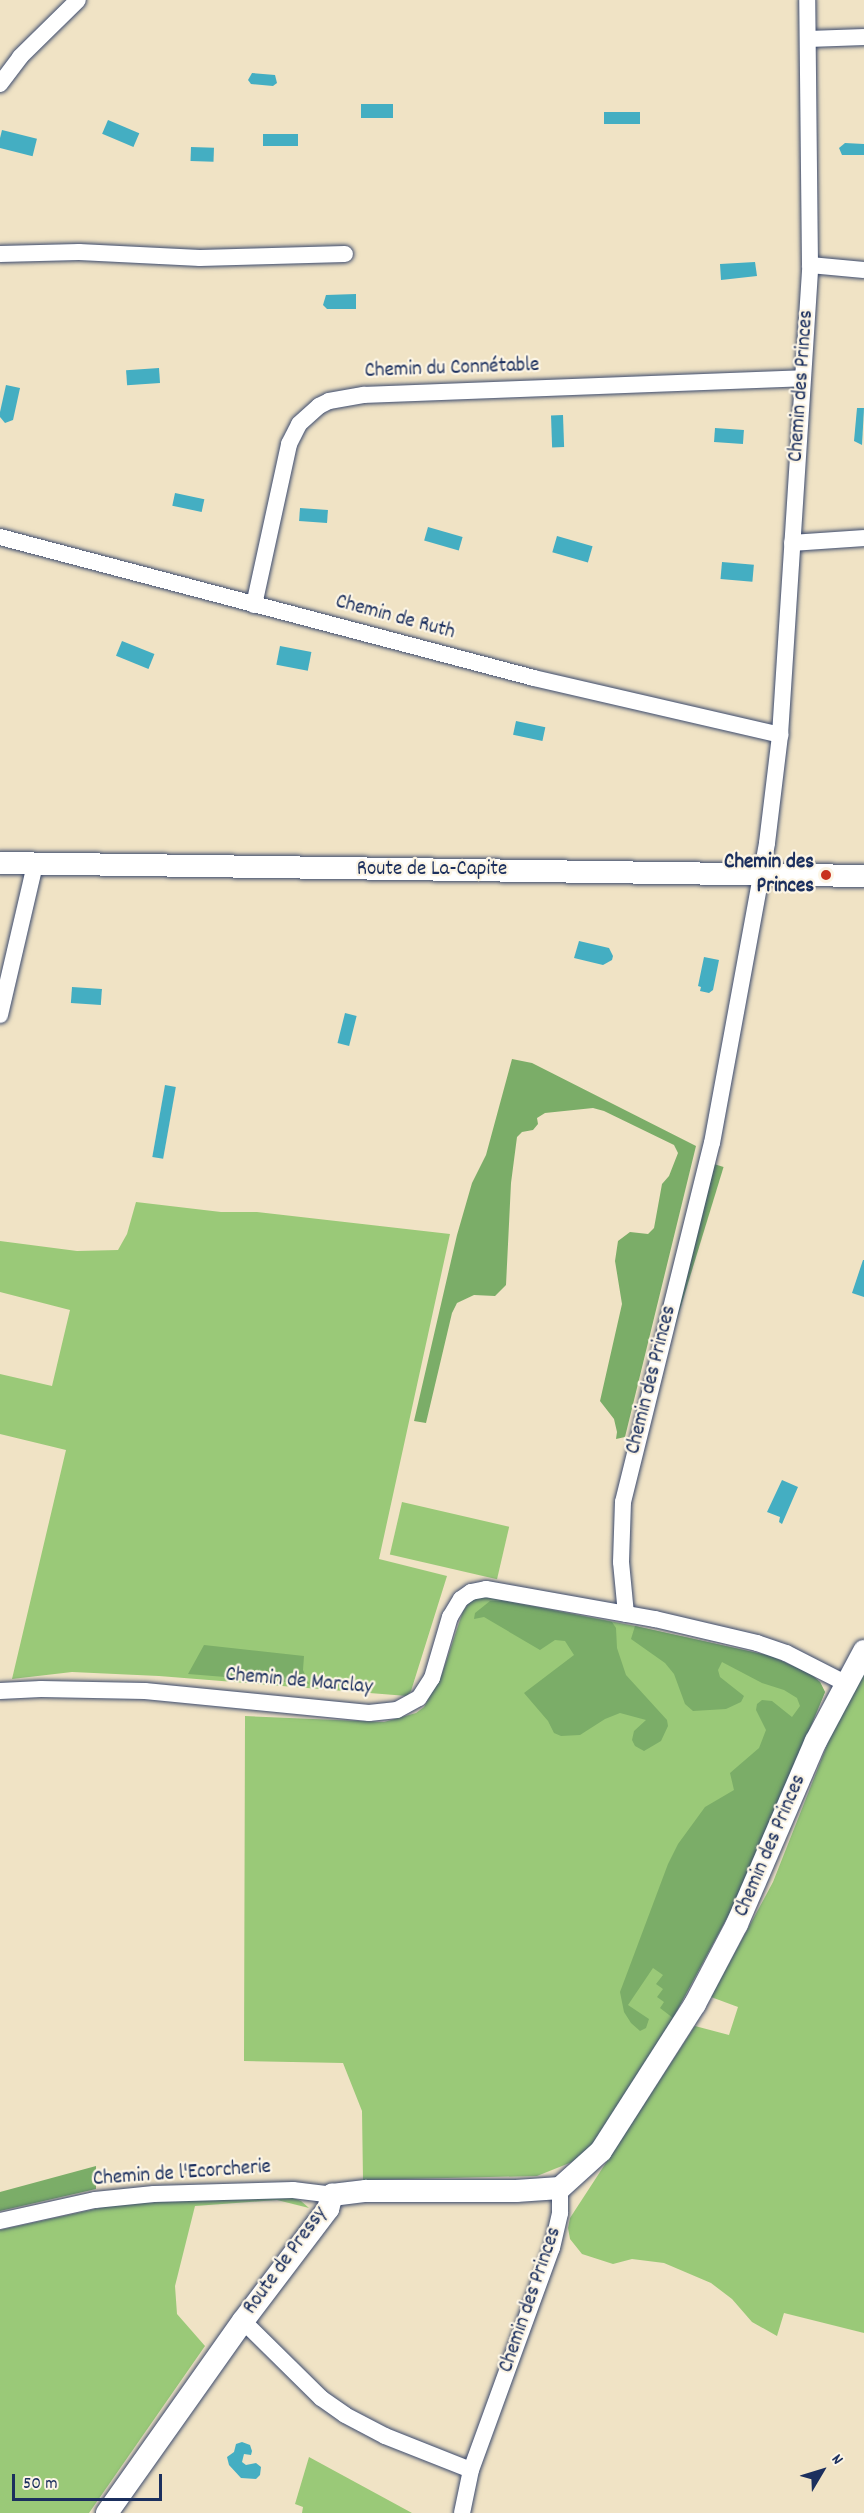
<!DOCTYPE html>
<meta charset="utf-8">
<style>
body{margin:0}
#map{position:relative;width:864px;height:2513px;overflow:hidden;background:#f0e3c5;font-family:Dekko,sans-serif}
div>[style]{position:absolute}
.green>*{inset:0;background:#9ac978;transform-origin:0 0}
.forest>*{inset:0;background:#7bad68;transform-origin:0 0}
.water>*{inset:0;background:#44aec2;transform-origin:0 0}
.roads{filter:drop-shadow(0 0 2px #3b4a6d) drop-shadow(0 0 2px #3b4a6d)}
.street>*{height:16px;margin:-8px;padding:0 8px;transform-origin:8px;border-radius:8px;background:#fff}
.secondary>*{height:22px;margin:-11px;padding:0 11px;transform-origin:11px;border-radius:11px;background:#fff}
.dots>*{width:16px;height:16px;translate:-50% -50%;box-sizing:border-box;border:3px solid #fcf5e5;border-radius:50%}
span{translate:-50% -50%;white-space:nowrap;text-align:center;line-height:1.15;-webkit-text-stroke:4.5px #fcf5e5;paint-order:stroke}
.street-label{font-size:21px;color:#1b2f5e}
.poi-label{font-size:21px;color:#1b2f5e;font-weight:700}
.right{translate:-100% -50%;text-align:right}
.north{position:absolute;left:792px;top:2441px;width:60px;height:60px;-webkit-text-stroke:4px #fcf5e5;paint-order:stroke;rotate:52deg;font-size:16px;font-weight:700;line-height:24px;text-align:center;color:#1b2f5e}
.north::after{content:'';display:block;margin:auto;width:21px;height:27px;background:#1b2f5e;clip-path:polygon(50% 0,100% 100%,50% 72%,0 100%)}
.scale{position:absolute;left:12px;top:2474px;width:150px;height:27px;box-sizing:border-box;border:3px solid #1b2f5e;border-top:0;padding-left:8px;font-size:18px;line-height:21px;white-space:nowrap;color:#1b2f5e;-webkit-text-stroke:4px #fcf5e5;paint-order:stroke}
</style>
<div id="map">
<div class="green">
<div style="clip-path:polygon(136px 1202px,221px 1212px,257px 1212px,450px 1234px,379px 1559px,447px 1576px,411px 1691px,407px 1696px,159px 1676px,72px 1672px,12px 1679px,66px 1450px,0 1434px,0 1374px,52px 1386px,70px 1310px,0 1292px,0 1241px,77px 1251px,118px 1250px,127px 1234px)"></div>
<div style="left:402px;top:1502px;width:110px;height:54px;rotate:13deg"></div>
<div style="clip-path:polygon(482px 1596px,635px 1626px,771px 1656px,820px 1682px,825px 1692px,745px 1884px,673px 2018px,605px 2128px,589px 2148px,572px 2162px,537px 2176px,363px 2180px,362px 2111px,343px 2063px,244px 2061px,245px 1716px,384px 1722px,416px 1713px,424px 1707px,442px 1674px,463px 1611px,473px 1598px)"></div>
<div style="clip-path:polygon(864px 1669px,864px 2333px,784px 2313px,777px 2336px,752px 2322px,732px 2299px,711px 2283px,664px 2263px,632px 2259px,613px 2264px,582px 2254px,570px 2239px,568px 2228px,570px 2218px,695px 2026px,729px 2035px,738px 2007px,711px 1997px,773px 1882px,835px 1725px)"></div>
<div style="clip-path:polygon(288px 2196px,301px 2201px,309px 2208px,277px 2200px,195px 2206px,175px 2286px,177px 2314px,205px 2346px,89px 2513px,0 2513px,0 2230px,118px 2204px)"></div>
<div style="clip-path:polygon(309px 2457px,412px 2513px,302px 2513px,303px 2507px,295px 2504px)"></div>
</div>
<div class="forest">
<div style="clip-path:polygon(512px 1059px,532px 1063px,696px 1146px,625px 1437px,616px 1439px,617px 1432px,614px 1419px,600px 1401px,622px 1304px,615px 1261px,618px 1241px,630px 1232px,648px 1234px,654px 1228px,662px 1184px,669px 1176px,678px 1153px,674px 1145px,604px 1111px,593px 1108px,545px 1113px,537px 1118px,538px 1124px,533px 1130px,522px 1132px,517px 1137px,511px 1183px,506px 1285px,495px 1296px,474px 1295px,457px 1303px,452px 1313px,426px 1423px,414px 1421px,457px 1235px,472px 1183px,486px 1155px)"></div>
<div style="left:714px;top:1164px;width:10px;height:171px;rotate:17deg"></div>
<div style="clip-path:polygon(490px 1601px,503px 1601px,612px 1622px,616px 1628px,617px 1648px,626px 1675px,667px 1720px,668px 1726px,661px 1741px,644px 1751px,635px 1746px,632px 1740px,634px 1731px,646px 1720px,620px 1713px,605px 1719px,580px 1735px,561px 1736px,554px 1733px,548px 1721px,524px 1693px,574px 1655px,565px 1641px,555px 1640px,540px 1650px,484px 1617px,474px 1619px,475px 1613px)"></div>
<div style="clip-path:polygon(635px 1626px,771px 1656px,811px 1674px,820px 1682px,825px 1692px,745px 1884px,673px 2018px,660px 2008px,664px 2002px,657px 1997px,663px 1989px,656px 1984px,663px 1975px,653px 1968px,628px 2005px,649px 2019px,646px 2028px,640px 2031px,631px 2023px,624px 2012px,620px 1992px,668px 1864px,678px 1844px,705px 1807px,734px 1790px,730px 1773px,759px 1748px,766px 1730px,756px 1710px,757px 1704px,762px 1700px,772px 1701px,792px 1717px,800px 1706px,797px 1698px,784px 1690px,762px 1683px,722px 1662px,718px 1670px,720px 1677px,744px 1696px,741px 1702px,726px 1709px,693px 1711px,685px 1704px,674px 1674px,665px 1663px,631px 1639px)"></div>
<div style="clip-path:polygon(204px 1645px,304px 1656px,303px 1670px,309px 1684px,188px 1674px)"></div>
<div style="clip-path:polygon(96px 2166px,96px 2189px,0 2211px,0 2192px)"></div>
</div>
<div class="water">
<div style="clip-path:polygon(252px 73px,275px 75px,277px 83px,273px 86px,251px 84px,248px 80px)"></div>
<div style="left:393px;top:104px;width:14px;height:32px;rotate:90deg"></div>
<div style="left:604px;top:112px;width:36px;height:12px"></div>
<div style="left:108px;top:120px;width:34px;height:15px;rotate:23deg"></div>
<div style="left:2px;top:130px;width:36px;height:18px;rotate:14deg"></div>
<div style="left:298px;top:134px;width:12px;height:35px;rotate:90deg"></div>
<div style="clip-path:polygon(845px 143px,864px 144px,864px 155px,842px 155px,839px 148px)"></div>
<div style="left:191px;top:147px;width:23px;height:14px;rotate:2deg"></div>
<div style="clip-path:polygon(755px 262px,757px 276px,721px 280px,720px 264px)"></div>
<div style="clip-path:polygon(356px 294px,356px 309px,327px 309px,323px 305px,326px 295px)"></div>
<div style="left:159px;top:368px;width:15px;height:33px;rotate:86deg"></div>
<div style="clip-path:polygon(6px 385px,20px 388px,13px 420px,5px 423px,0 417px,0 412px)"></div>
<div style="clip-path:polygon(857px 408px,864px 408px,862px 445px,854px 441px)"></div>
<div style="left:563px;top:415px;width:32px;height:12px;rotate:88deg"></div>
<div style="left:715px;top:428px;width:29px;height:14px;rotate:4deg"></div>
<div style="left:175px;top:493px;width:30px;height:13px;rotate:12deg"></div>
<div style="left:300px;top:508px;width:28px;height:13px;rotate:4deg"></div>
<div style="left:428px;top:527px;width:36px;height:14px;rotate:16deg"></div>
<div style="left:557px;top:536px;width:37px;height:17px;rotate:16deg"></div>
<div style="left:722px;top:562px;width:32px;height:17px;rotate:5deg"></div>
<div style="left:122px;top:641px;width:35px;height:16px;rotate:22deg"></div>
<div style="left:280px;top:646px;width:32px;height:19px;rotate:11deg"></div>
<div style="left:516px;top:721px;width:30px;height:14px;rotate:12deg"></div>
<div style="clip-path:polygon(579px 941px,609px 948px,613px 956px,612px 960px,603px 965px,574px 958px)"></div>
<div style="clip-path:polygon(704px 957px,719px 960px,713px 990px,709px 993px,700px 991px,701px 987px,698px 986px)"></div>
<div style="left:72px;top:987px;width:30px;height:16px;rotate:4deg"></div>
<div style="left:345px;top:1013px;width:12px;height:31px;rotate:14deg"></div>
<div style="left:165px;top:1085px;width:11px;height:73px;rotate:10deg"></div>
<div style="clip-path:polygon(863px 1260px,864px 1260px,864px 1297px,852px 1293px)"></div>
<div style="clip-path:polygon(782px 1480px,798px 1487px,782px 1524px,779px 1522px,780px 1517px,767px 1512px)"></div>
<div style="clip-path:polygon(242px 2442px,250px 2445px,252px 2451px,251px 2455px,244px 2454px,242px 2462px,246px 2465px,256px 2463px,261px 2467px,260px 2475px,256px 2479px,241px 2478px,229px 2465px,227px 2457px,234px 2452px,236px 2444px)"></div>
</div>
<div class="roads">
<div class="street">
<div style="left:809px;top:39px;width:55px;rotate:-2.1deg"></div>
<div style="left:0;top:84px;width:34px;rotate:-53deg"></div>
<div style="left:20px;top:57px;width:81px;rotate:-44.5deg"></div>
<div style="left:0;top:254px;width:79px;rotate:-1.5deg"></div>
<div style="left:79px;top:252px;width:121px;rotate:2.8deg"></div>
<div style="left:200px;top:258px;width:145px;rotate:-1.6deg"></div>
<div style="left:810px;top:265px;width:54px;rotate:5.3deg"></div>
<div style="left:0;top:537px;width:552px;rotate:14.79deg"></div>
<div style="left:534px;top:678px;width:253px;rotate:13deg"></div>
<div style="left:792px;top:543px;width:72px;rotate:-4deg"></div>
<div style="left:254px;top:605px;width:165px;rotate:-77.7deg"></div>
<div style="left:289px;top:444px;width:22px;rotate:-63deg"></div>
<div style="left:299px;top:424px;width:27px;rotate:-42deg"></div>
<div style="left:319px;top:406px;width:11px;rotate:-27deg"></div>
<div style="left:329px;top:401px;width:36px;rotate:-10deg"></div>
<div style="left:364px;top:395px;width:437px;rotate:-2.2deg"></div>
<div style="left:0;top:1015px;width:155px;rotate:-76.9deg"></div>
<div style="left:626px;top:1614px;width:52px;rotate:-95.5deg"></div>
<div style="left:621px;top:1562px;width:60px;rotate:-88.1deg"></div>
<div style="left:623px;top:1502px;width:370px;rotate:-76.1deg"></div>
<div style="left:712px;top:1143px;width:305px;rotate:-79.6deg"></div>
<div style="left:767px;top:843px;width:109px;rotate:-83.1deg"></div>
<div style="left:780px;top:735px;width:471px;rotate:-86.3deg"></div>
<div style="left:810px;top:265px;width:265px;rotate:-90.6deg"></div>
<div style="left:0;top:1691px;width:41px;rotate:-2.8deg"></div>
<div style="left:41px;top:1689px;width:104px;rotate:1.1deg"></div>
<div style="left:145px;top:1691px;width:225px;rotate:5.6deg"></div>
<div style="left:369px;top:1713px;width:28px;rotate:-6deg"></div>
<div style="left:397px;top:1710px;width:25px;rotate:-29deg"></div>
<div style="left:419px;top:1698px;width:24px;rotate:-57deg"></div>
<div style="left:432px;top:1678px;width:64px;rotate:-73.6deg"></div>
<div style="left:450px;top:1617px;width:21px;rotate:-59deg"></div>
<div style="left:461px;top:1599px;width:12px;rotate:-35deg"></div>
<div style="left:471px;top:1592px;width:15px;rotate:-11deg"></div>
<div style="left:486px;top:1589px;width:172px;rotate:10.1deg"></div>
<div style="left:655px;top:1619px;width:105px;rotate:13.2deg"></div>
<div style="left:757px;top:1643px;width:31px;rotate:19deg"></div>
<div style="left:786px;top:1653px;width:66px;rotate:27deg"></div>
<div style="left:0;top:2221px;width:97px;rotate:-12.5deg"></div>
<div style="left:95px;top:2200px;width:59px;rotate:-5.8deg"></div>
<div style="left:154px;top:2194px;width:139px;rotate:-1.6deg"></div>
<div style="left:293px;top:2190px;width:39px;rotate:7deg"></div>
<div style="left:243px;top:2321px;width:110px;rotate:44.6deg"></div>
<div style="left:321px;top:2398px;width:29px;rotate:35deg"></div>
<div style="left:345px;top:2415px;width:45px;rotate:27.7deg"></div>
<div style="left:385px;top:2436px;width:92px;rotate:21.6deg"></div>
<div style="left:462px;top:2513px;width:44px;rotate:-78.2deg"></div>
<div style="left:471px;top:2470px;width:236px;rotate:-70deg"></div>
<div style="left:552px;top:2248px;width:36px;rotate:-77deg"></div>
<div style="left:560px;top:2213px;width:25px;rotate:-90deg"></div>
</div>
<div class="secondary">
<div style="left:0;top:863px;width:864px;rotate:0.86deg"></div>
<div style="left:107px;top:2513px;width:235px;rotate:-54.7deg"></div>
<div style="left:243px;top:2321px;width:141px;rotate:-52.8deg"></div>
<div style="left:328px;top:2209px;width:15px;rotate:-74deg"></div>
<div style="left:332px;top:2195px;width:34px;rotate:-7deg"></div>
<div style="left:366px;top:2191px;width:150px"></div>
<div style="left:516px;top:2191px;width:44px;rotate:-3.9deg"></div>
<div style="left:560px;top:2188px;width:55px;rotate:-42.1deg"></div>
<div style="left:601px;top:2151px;width:174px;rotate:-57.4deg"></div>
<div style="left:695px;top:2004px;width:90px;rotate:-62.3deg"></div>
<div style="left:737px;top:1924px;width:199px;rotate:-66.7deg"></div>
<div style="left:816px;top:1741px;width:102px;rotate:-61.9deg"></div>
</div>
</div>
<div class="dots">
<div style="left:826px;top:875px;background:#c8321e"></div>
</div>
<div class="street-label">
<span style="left:452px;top:369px;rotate:-2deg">Chemin du Connétable</span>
<span style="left:802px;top:386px;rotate:-86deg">Chemin des Princes</span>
<span style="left:395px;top:618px;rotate:15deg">Chemin de Ruth</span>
<span style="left:432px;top:870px">Route de La-Capite</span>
<span style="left:652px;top:1380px;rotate:-76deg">Chemin des Princes</span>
<span style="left:299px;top:1682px;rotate:5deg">Chemin de Marclay</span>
<span style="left:771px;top:1846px;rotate:-67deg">Chemin des Princes</span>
<span style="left:182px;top:2174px;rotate:-4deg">Chemin de l'Ecorcherie</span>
<span style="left:286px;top:2261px;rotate:-54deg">Route de Pressy</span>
<span style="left:531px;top:2300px;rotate:-71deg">Chemin des Princes</span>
</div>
<div class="poi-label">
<span class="right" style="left:814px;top:875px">Chemin des<br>Princes</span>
</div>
<div class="north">N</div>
<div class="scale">50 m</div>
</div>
